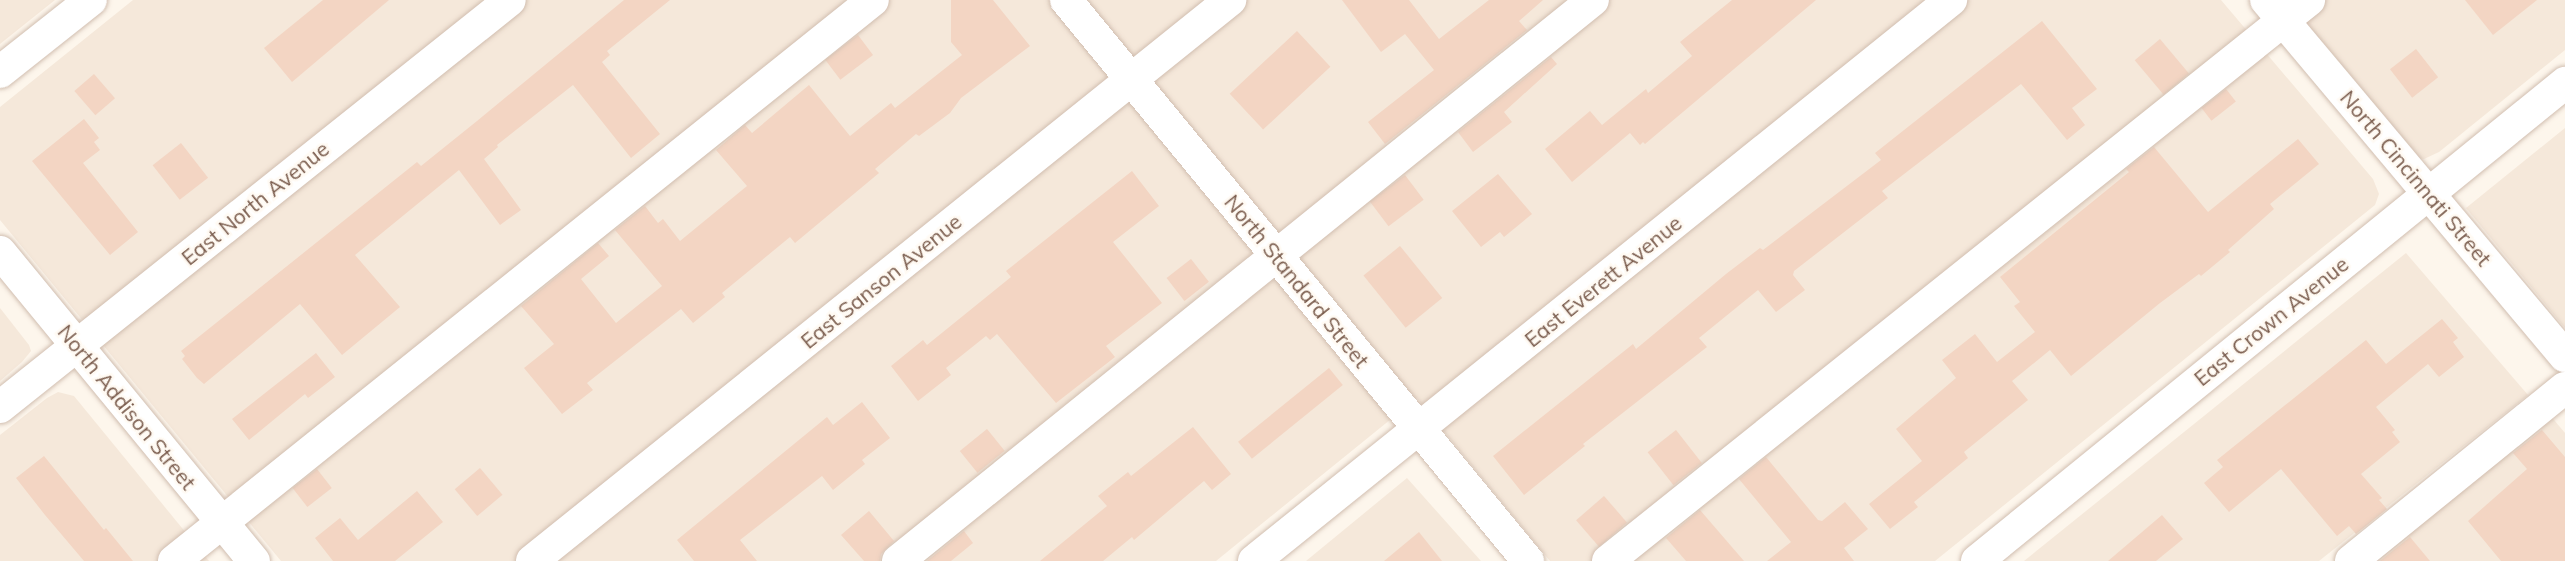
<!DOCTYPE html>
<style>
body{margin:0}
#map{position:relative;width:2565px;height:561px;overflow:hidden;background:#fdf6ec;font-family:Mulish,sans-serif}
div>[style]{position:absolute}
.residential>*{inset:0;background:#f5e8da}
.building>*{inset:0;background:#f3d5c3;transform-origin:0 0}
.roads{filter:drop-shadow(0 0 2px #d1beb0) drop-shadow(0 0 2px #d1beb0)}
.minor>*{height:32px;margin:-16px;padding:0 16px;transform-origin:16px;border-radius:16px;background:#fff}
span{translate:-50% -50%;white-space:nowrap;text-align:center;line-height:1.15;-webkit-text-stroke:5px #fffaf3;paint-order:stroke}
.street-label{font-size:21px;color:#7a5c4d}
</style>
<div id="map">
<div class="residential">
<div style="clip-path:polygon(0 0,55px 0,0 44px)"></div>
<div style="clip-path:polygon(133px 0,2221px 0,2373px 179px,2379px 194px,2375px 205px,1935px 561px,1550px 561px,1417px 398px,1216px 561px,281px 561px,0 220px,0 107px)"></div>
<div style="clip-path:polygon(2279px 0,2565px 0,2565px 50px,2439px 152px,2424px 159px,2417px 158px)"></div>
<div style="clip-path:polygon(2565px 128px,2565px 328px,2466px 208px)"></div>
<div style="clip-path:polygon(2406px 253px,2528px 395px,2319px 561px,2024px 561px)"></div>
<div style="clip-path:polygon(0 308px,29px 345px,31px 351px,22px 362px,0 381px)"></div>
<div style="clip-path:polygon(58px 392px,74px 396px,209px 561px,0 561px,0 435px,47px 398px)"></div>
<div style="clip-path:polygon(2549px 414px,2565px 433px,2565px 561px,2367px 561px)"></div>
<div style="clip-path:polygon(1407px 478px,1481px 561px,1306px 561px)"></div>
</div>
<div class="building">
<div style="clip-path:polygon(323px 0,389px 0,292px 82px,264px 48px)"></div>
<div style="clip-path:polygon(624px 0,670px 0,607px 51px,610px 55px,602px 62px,660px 134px,631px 158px,573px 85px,497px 145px,498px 147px,484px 159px,521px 210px,500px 225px,459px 170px,355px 255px,400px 307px,342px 355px,300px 304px,204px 384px,197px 378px,182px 359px,185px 356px,181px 351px,417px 162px,421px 166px,477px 121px)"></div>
<div style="clip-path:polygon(951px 0,993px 0,1030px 46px,961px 98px,950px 113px,919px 136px,916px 134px,875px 169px,879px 173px,795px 243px,790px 237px,722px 293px,725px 297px,693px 323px,681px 309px,587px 383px,593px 390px,562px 414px,524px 368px,554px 344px,521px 306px,598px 243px,609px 256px,581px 279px,616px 323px,662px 286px,615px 230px,645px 206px,658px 223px,663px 219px,680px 241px,747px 186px,716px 150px,745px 125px,752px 133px,809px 85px,850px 136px,891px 103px,895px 108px,962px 55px,951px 42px)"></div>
<div style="clip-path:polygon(1342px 0,1409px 0,1439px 39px,1489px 0,1543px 0,1519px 21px,1527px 30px,1385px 144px,1368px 122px,1434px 70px,1405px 34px,1381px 52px)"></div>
<div style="clip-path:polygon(1732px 0,1816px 0,1645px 144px,1643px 142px,1640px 145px,1630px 133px,1572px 182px,1545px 149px,1590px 111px,1602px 125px,1646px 89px,1648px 93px,1692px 56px,1680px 42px)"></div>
<div style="clip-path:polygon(2465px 0,2537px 0,2493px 35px)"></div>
<div style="clip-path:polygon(2042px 21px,2097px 89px,2072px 108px,2085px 125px,2067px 140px,2021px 84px,1882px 191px,1888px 198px,1794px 271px,1793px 275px,1805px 290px,1776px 312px,1758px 290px,1699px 338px,1707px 347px,1583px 444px,1585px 446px,1524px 495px,1493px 456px,1633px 344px,1636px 349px,1726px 274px,1760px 248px,1763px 250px,1881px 160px,1875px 153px)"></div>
<div style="left:1297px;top:31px;width:49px;height:92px;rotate:47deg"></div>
<div style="left:858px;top:35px;width:25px;height:41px;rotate:53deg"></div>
<div style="left:2160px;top:39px;width:45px;height:33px;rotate:50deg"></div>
<div style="left:2416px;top:49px;width:36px;height:33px;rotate:52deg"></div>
<div style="clip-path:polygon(1551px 57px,1557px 64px,1504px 112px,1512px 122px,1473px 152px,1458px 132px)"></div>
<div style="left:94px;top:74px;width:32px;height:26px;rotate:49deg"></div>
<div style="left:2226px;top:89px;width:16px;height:31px;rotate:52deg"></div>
<div style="clip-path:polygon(84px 119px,99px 138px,94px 142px,100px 150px,83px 163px,138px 232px,110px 255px,32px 161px)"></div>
<div style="clip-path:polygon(2298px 139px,2319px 164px,2270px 204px,2274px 209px,2228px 250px,2230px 252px,2201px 276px,2199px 274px,2160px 303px,2071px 376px,2050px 350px,2012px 381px,2028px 400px,1964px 452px,1968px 458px,1914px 502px,1918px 507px,1890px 529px,1869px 504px,1922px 461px,1896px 429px,1956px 378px,1942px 360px,1975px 334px,1997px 362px,2035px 332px,2014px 306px,2020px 302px,2000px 277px,2129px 172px,2126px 169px,2154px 147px,2208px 212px)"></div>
<div style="left:181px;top:143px;width:44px;height:36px;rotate:52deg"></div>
<div style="clip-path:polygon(1132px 171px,1159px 206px,1113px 242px,1162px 303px,1106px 346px,1115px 357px,1056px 403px,997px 334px,990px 340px,986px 336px,946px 368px,951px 375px,918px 401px,891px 366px,923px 340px,927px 345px,1011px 277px,1006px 271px)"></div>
<div style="clip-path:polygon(1498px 174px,1532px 214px,1504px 237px,1500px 232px,1481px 247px,1452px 211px)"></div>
<div style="left:1405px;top:175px;width:31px;height:44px;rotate:53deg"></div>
<div style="left:1400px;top:246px;width:67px;height:47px;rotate:51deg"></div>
<div style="left:1191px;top:259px;width:29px;height:31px;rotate:52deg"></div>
<div style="clip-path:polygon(2442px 319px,2458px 338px,2453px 342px,2464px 357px,2439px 377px,2428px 364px,2376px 407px,2395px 430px,2392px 432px,2400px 442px,2361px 474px,2382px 498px,2379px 500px,2387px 509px,2356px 534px,2349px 526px,2337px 536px,2281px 469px,2229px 512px,2204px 483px,2223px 467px,2217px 460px,2366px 340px,2386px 364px)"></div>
<div style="clip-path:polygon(316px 353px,335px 377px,308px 398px,305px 394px,249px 440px,232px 419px)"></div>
<div style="left:1329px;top:368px;width:22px;height:117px;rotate:51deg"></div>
<div style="clip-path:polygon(862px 402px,890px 438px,862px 460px,865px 464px,833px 490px,822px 476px,740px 540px,757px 561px,694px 561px,677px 540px,827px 417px,833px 425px)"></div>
<div style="clip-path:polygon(1193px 427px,1231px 474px,1212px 490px,1204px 481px,1134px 540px,1132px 537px,1103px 561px,1040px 561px,1107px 506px,1098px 496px,1128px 472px,1131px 476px)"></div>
<div style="left:987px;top:429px;width:28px;height:35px;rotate:51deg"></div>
<div style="left:1676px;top:430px;width:42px;height:36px;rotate:52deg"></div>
<div style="clip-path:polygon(2542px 430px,2565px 457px,2565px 561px,2501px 561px,2468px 521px,2527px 469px,2513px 453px)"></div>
<div style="clip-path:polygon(44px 456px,104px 530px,106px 528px,133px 561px,84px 561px,45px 515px,16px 478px)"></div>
<div style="clip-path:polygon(1766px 457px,1818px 520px,1822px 521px,1845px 502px,1868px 529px,1844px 548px,1854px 561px,1767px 561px,1791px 542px,1739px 479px)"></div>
<div style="left:480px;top:468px;width:35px;height:33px;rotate:50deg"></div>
<div style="left:317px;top:469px;width:24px;height:31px;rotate:52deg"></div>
<div style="clip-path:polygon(417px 491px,443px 522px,395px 561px,333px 561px,315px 538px,340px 518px,358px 540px)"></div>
<div style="left:1604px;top:496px;width:35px;height:37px;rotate:49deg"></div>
<div style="clip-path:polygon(1700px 510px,1744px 561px,1686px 561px,1666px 538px)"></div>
<div style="clip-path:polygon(869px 511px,894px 541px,881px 554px,880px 561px,864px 561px,841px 535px)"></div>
<div style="clip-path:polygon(2162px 515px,2183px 539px,2156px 561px,2108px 561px)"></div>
<div style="clip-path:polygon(964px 531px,973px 543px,951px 561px,927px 561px)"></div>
<div style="clip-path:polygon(1419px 532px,1442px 561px,1384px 561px)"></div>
<div style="clip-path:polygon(2410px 537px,2430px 561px,2380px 561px)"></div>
</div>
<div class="roads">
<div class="minor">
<div style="left:1066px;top:0;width:727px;rotate:50.53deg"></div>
<div style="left:2266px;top:0;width:465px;rotate:50deg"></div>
<div style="left:0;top:72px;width:116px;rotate:-38.4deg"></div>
<div style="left:0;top:252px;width:400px;rotate:50.6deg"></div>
<div style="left:0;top:407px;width:652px;rotate:-38.59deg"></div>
<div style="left:174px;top:561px;width:896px;rotate:-38.75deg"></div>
<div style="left:532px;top:561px;width:896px;rotate:-38.79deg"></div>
<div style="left:898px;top:561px;width:893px;rotate:-38.91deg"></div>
<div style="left:1254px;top:561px;width:895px;rotate:-38.83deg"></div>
<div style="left:1608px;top:561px;width:898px;rotate:-38.67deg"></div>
<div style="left:1977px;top:561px;width:758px;rotate:-39.11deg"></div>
<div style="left:2351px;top:561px;width:275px;rotate:-39deg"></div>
</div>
</div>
<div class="street-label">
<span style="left:2416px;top:178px;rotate:50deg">North Cincinnati Street</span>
<span style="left:255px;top:203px;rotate:-39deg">East North Avenue</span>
<span style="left:881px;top:281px;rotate:-39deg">East Sanson Avenue</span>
<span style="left:1297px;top:281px;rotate:51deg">North Standard Street</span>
<span style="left:1603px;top:281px;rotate:-39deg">East Everett Avenue</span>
<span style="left:2271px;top:321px;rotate:-39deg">East Crown Avenue</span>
<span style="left:127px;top:407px;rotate:51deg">North Addison Street</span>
</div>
</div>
